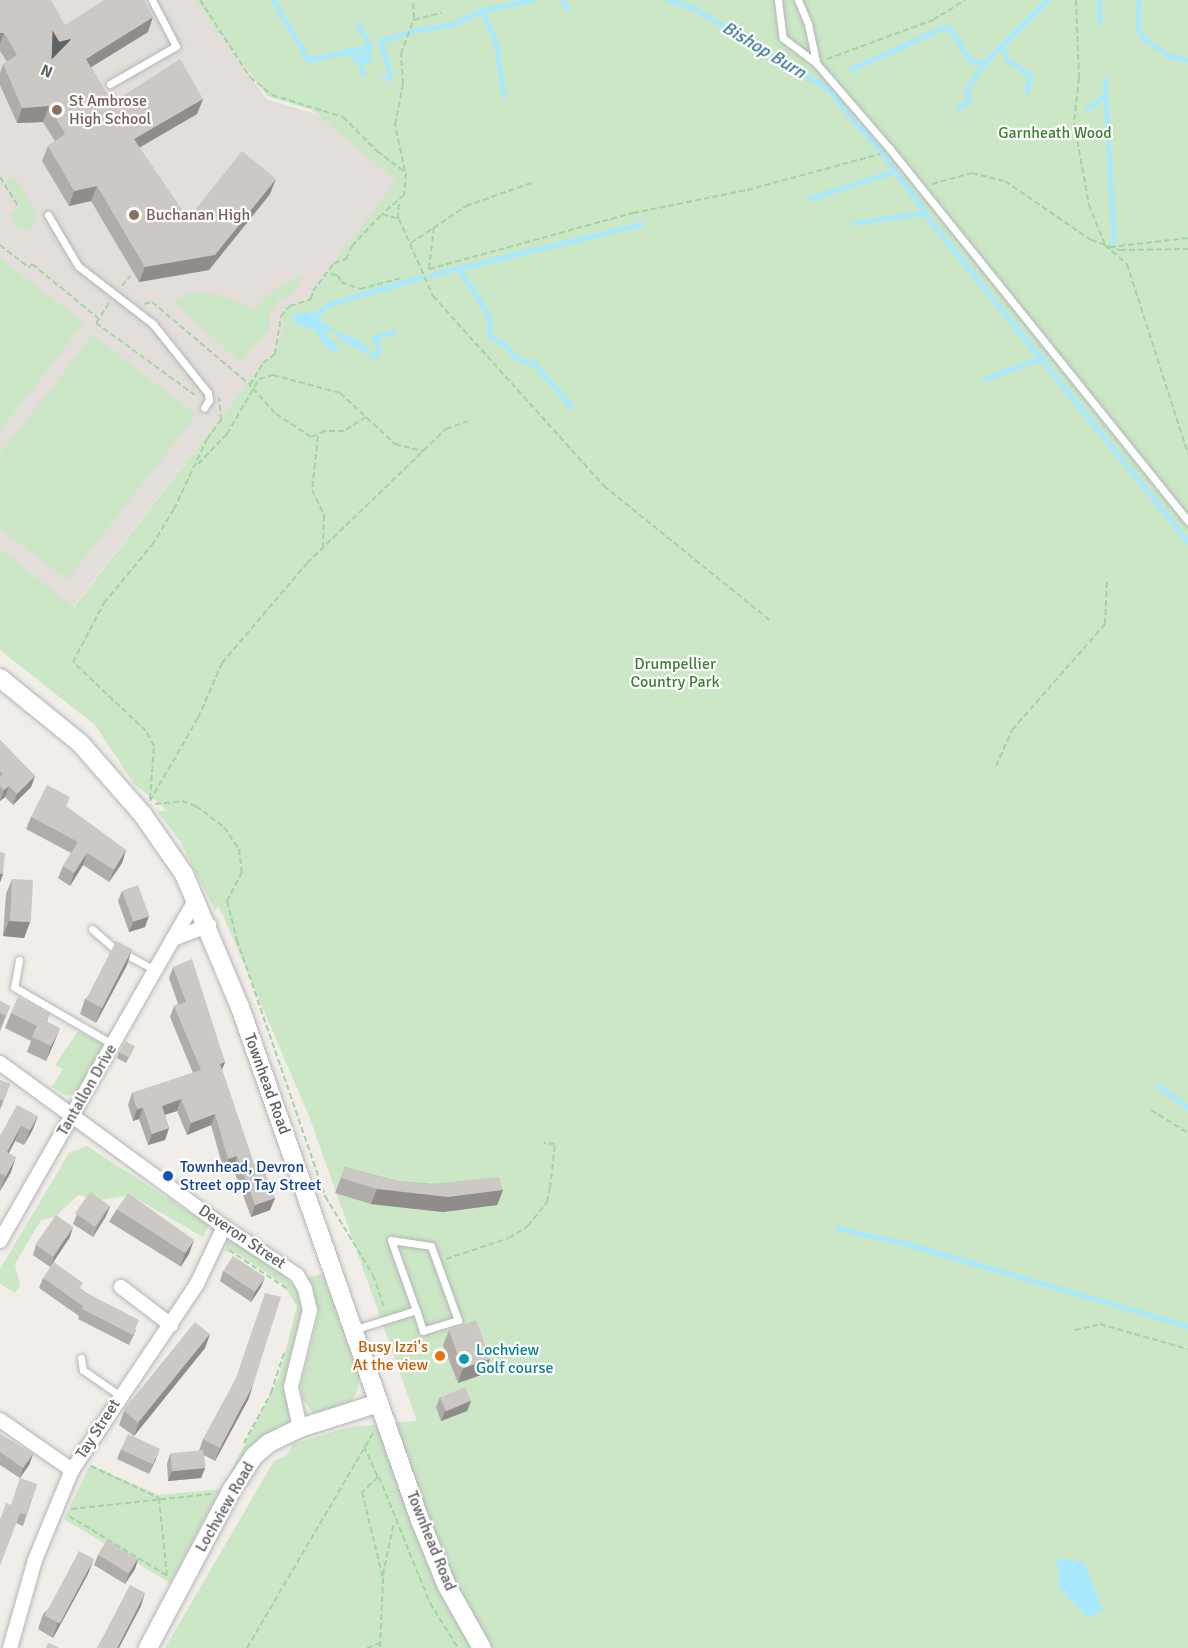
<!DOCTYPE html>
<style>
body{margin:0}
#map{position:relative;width:1188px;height:1648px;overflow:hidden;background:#f1ede8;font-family:Signika,sans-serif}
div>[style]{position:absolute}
.education>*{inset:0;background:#e3ded9}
.green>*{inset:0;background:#cbe7c5}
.water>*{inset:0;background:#aae8fe}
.stream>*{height:4.5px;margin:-2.25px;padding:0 2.25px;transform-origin:2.25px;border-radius:2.25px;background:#aae8fe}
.path>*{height:2px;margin-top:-1px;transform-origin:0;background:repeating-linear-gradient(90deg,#a4d2a8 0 6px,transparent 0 9px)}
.roads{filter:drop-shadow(0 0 2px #b3b6b9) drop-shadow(0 0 2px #b3b6b9)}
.service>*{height:7px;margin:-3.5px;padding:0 3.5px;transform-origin:3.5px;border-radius:3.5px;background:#fff}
.minor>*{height:14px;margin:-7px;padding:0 7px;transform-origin:7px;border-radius:7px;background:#fff}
.tertiary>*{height:18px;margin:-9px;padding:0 9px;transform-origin:9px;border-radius:9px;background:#fff}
.wall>*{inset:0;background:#afaca9;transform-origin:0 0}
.shaded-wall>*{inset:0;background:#8f8c89}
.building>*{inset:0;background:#ccc8c4;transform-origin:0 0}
.dots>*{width:16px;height:16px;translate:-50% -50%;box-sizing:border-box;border:3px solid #fff;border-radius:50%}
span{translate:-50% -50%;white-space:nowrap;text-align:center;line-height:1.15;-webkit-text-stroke:4.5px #fff;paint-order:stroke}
.education-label{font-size:16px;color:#785e54}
.left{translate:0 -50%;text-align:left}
.park-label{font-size:16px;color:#3f8035}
.street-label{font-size:16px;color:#5f6467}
.transit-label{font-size:16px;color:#164399}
.food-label{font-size:16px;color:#c56008}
.right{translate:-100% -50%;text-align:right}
.culture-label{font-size:16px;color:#0d838f}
.water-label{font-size:18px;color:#3c7896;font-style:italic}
.north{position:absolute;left:24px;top:24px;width:60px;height:60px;-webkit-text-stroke:4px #fff;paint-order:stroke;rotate:203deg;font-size:16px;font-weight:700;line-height:24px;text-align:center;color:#5f6467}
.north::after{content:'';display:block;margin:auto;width:21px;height:27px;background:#5f6467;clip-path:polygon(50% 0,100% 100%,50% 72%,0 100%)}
</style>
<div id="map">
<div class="education">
<div style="clip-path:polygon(0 0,202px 0,266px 99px,322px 116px,397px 181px,292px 318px,275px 354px,263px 363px,73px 607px,0 549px)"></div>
</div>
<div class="green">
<div style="clip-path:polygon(198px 0,1188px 0,1188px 1648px,165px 1648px,274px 1461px,287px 1455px,293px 1444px,349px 1427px,417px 1421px,309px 1116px,222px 913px,218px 907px,215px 910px,180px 841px,157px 811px,165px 811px,163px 806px,134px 784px,95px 725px,0 650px,0 549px,74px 607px,263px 363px,275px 354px,284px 328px,284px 307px,302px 305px,396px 181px,312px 110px,267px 96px,221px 33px,215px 31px)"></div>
<div style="clip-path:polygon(14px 176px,37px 213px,35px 225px,29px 230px,17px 228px,9px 216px,21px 207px,6px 182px)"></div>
<div style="clip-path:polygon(0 258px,84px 323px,0 430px)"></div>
<div style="clip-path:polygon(303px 274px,293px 294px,278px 300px,269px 315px,270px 329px,240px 362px,173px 301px,192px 293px,222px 295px,254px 309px,273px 291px)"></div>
<div style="clip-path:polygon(93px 335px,196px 415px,67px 580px,0 528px,0 454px)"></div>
<div style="clip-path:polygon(78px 1031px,106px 1046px,77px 1093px,67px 1096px,52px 1087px,63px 1069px,55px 1065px)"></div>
<div style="clip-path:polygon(87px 1146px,209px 1225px,203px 1237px,137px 1199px,127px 1196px,99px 1200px,78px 1195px,55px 1217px,41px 1220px,15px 1264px,20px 1286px,15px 1293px,0 1284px,0 1269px,69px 1153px)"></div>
<div style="clip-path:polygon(235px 1241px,276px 1268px,297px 1289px,305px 1312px,292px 1419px,224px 1485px,279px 1377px,297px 1306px,283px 1284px,238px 1254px,225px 1251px,227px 1242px)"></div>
<div style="clip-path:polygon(323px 1274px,360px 1378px,356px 1394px,347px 1406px,316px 1417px,302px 1398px,301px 1384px,319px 1312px,304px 1278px)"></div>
<div style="clip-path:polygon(90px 1465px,159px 1495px,221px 1489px,170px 1583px,64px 1519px)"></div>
</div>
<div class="water">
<div style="clip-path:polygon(318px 312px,315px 316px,336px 332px,321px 332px,337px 345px,337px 355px,324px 345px,315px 330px,296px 324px,292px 318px,297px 313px)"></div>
<div style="clip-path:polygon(340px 332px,360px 341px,378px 360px,343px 341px,336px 334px)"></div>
<div style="clip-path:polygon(1057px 1558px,1084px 1562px,1103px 1610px,1088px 1618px,1059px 1588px)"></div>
</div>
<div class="stream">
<div style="left:273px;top:0;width:70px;rotate:59deg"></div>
<div style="left:309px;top:60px;width:63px;rotate:-12.9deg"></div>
<div style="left:370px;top:46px;width:24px;rotate:-120deg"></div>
<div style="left:563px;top:0;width:10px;rotate:61deg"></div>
<div style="left:668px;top:0;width:23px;rotate:15deg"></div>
<div style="left:690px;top:6px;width:158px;rotate:30.8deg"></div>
<div style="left:826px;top:87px;width:83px;rotate:49.4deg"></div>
<div style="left:880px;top:150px;width:78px;rotate:53.9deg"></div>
<div style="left:926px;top:213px;width:73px;rotate:172.1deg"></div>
<div style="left:1099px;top:0;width:22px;rotate:87deg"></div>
<div style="left:1139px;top:0;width:28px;rotate:92deg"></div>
<div style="left:1138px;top:28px;width:11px;rotate:63deg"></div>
<div style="left:1143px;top:38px;width:30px;rotate:34deg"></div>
<div style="left:1168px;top:55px;width:21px;rotate:14deg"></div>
<div style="left:482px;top:10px;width:34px;rotate:66deg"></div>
<div style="left:496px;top:41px;width:55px;rotate:81.6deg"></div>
<div style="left:412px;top:31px;width:42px;rotate:-9.7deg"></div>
<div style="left:453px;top:24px;width:32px;rotate:-26deg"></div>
<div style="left:482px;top:10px;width:50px;rotate:-11.5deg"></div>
<div style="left:1003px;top:45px;width:15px;rotate:74deg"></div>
<div style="left:1007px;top:59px;width:29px;rotate:35deg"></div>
<div style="left:1031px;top:76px;width:16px;rotate:105deg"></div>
<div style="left:360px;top:48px;width:13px;rotate:77deg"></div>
<div style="left:363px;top:61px;width:5px;rotate:-11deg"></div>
<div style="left:368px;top:60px;width:13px;rotate:-94deg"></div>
<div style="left:348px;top:50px;width:19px;rotate:47deg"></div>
<div style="left:361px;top:64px;width:10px;rotate:79deg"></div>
<div style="left:851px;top:69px;width:102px;rotate:-24.3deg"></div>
<div style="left:944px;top:27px;width:6px;rotate:9deg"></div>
<div style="left:950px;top:28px;width:39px;rotate:58deg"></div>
<div style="left:971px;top:61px;width:14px;rotate:4deg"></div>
<div style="left:985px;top:62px;width:88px;rotate:-45deg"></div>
<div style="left:383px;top:79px;width:6px"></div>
<div style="left:389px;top:79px;width:5px;rotate:-79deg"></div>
<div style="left:390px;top:74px;width:34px;rotate:-107deg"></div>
<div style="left:380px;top:41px;width:30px;rotate:-17deg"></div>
<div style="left:1105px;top:79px;width:163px;rotate:86.8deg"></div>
<div style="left:958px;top:109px;width:14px;rotate:-39deg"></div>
<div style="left:969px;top:100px;width:10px;rotate:-107deg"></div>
<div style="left:966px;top:90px;width:32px;rotate:-56deg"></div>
<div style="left:1087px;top:109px;width:24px;rotate:-38deg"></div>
<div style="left:811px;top:198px;width:88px;rotate:-17.8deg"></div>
<div style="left:925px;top:214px;width:420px;rotate:51.2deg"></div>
<div style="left:458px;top:267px;width:57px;rotate:57.1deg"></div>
<div style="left:489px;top:315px;width:22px;rotate:85deg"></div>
<div style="left:491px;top:337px;width:15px;rotate:28deg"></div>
<div style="left:504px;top:344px;width:18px;rotate:49deg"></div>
<div style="left:516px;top:358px;width:20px;rotate:18deg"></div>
<div style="left:535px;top:364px;width:55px;rotate:49.4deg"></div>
<div style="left:431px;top:275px;width:216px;rotate:-13.7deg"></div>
<div style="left:314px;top:316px;width:19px;rotate:-39deg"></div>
<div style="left:329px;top:304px;width:96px;rotate:-16.4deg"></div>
<div style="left:374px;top:356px;width:8px;rotate:-50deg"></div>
<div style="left:379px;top:350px;width:13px;rotate:-113deg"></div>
<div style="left:374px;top:338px;width:21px;rotate:-19deg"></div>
<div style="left:984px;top:379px;width:63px;rotate:-20.4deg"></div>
<div style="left:1159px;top:1086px;width:36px;rotate:36deg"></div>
<div style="left:837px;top:1228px;width:73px;rotate:12.7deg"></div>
<div style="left:908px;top:1244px;width:292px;rotate:16.3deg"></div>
</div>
<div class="path">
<div style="left:200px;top:0;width:92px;rotate:57deg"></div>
<div style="left:250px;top:77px;width:28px;rotate:39deg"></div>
<div style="left:272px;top:95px;width:74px;rotate:17.2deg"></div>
<div style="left:343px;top:117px;width:48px;rotate:45deg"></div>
<div style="left:377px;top:151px;width:36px;rotate:37deg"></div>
<div style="left:406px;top:173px;width:22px;rotate:95deg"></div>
<div style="left:404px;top:195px;width:29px;rotate:139deg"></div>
<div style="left:1076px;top:0;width:78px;rotate:87.8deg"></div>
<div style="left:1079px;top:78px;width:45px;rotate:96.3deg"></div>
<div style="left:1074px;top:123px;width:83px;rotate:79.6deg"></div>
<div style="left:1089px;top:205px;width:43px;rotate:68.2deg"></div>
<div style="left:1105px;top:245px;width:29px;rotate:41deg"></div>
<div style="left:1127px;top:264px;width:200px;rotate:72.2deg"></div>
<div style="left:414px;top:20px;width:28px;rotate:-15deg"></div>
<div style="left:827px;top:59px;width:113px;rotate:-20.2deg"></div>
<div style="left:933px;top:20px;width:38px;rotate:-32deg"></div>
<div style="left:405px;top:171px;width:47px;rotate:-102.3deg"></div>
<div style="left:395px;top:125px;width:42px;rotate:-79deg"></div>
<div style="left:403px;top:84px;width:30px;rotate:-94deg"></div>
<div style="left:401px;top:54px;width:38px;rotate:-70deg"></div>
<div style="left:414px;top:18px;width:18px;rotate:-93deg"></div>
<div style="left:0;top:177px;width:36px;rotate:58deg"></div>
<div style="left:932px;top:184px;width:41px;rotate:-15.4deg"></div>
<div style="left:972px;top:173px;width:34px;rotate:14deg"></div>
<div style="left:1005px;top:181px;width:104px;rotate:34.5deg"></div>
<div style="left:1091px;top:240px;width:31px;rotate:19deg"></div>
<div style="left:1120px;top:250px;width:68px;rotate:-0.8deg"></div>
<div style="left:398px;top:219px;width:17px;rotate:-87deg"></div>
<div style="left:411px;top:243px;width:66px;rotate:-33.9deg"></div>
<div style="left:466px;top:206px;width:69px;rotate:-19.5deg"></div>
<div style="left:0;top:245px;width:37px;rotate:38deg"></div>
<div style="left:29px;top:268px;width:5px;rotate:-53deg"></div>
<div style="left:32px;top:264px;width:85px;rotate:39.3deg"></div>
<div style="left:1110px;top:247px;width:79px;rotate:-6.6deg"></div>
<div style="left:429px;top:269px;width:212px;rotate:-15.4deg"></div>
<div style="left:633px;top:213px;width:116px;rotate:-11.4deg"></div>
<div style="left:747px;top:190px;width:138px;rotate:-15.1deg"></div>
<div style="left:429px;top:269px;width:44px;rotate:-83.5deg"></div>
<div style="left:331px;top:274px;width:7px;rotate:8deg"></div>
<div style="left:338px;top:275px;width:8px;rotate:67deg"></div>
<div style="left:341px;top:282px;width:20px;rotate:20deg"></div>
<div style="left:360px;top:289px;width:42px;rotate:-15deg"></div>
<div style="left:122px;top:286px;width:13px;rotate:-51deg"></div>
<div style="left:109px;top:303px;width:24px;rotate:123deg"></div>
<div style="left:96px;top:323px;width:122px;rotate:36deg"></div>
<div style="left:144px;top:304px;width:8px;rotate:-14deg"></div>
<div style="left:152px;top:302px;width:127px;rotate:40.2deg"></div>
<div style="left:366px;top:417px;width:26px;rotate:148deg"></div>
<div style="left:344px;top:431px;width:19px;rotate:180deg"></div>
<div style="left:325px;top:431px;width:15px;rotate:157deg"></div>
<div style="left:311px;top:437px;width:43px;rotate:-146.3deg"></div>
<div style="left:275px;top:413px;width:38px;rotate:-132deg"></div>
<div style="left:250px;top:385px;width:26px;rotate:-59deg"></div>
<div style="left:263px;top:363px;width:15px;rotate:-37deg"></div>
<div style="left:275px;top:354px;width:38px;rotate:-81deg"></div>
<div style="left:281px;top:316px;width:13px;rotate:-48deg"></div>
<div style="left:290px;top:306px;width:22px;rotate:-18deg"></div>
<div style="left:311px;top:299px;width:8px;rotate:-76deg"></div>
<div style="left:313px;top:291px;width:35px;rotate:-53deg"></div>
<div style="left:334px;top:263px;width:13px;rotate:-18deg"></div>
<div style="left:346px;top:259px;width:14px;rotate:-65deg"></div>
<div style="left:352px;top:246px;width:44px;rotate:-46.8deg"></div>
<div style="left:382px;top:214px;width:18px;rotate:16deg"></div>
<div style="left:399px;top:219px;width:84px;rotate:66.2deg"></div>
<div style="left:433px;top:296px;width:256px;rotate:48deg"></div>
<div style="left:604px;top:486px;width:215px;rotate:39deg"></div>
<div style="left:318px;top:436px;width:54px;rotate:96.3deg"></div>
<div style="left:312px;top:490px;width:28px;rotate:64deg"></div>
<div style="left:324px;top:515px;width:35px;rotate:92deg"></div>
<div style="left:198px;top:464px;width:42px;rotate:-46deg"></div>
<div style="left:227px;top:434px;width:64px;rotate:-59.8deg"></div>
<div style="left:259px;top:379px;width:15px;rotate:-16deg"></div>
<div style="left:273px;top:375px;width:69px;rotate:15deg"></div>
<div style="left:340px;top:393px;width:75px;rotate:42.8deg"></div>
<div style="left:395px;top:444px;width:30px;rotate:14deg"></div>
<div style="left:996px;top:766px;width:39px;rotate:-66deg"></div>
<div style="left:1012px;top:730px;width:141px;rotate:-48.7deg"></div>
<div style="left:1105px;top:624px;width:45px;rotate:-87.5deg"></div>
<div style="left:150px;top:799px;width:53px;rotate:-85.7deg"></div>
<div style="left:154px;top:746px;width:17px;rotate:-118deg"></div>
<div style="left:146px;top:731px;width:100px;rotate:-136.6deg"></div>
<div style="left:73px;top:662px;width:67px;rotate:-62.3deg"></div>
<div style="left:104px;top:603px;width:75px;rotate:-50.4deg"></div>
<div style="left:152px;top:545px;width:42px;rotate:-58.6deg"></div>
<div style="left:174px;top:509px;width:77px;rotate:-64.8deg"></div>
<div style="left:207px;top:439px;width:24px;rotate:-54deg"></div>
<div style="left:221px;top:420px;width:22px;rotate:-95deg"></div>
<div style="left:150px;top:801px;width:96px;rotate:-60deg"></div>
<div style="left:198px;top:718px;width:60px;rotate:-66.4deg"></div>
<div style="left:222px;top:663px;width:131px;rotate:-49.6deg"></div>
<div style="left:307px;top:563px;width:193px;rotate:-44deg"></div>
<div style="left:446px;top:429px;width:23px;rotate:-20deg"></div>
<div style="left:155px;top:804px;width:27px;rotate:-6deg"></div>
<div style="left:182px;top:801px;width:15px;rotate:20deg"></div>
<div style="left:196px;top:806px;width:35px;rotate:37deg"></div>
<div style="left:224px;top:827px;width:27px;rotate:56deg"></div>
<div style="left:239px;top:849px;width:23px;rotate:83deg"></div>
<div style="left:242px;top:872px;width:33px;rotate:117deg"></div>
<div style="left:227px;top:901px;width:40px;rotate:75.6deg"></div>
<div style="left:237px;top:940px;width:271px;rotate:71deg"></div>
<div style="left:325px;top:1196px;width:92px;rotate:58.7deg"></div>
<div style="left:373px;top:1275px;width:36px;rotate:71deg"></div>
<div style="left:1151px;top:1110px;width:44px;rotate:31.9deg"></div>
<div style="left:229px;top:1250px;width:72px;rotate:33.7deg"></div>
<div style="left:446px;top:1259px;width:66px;rotate:-18.4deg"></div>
<div style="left:509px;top:1238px;width:22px;rotate:-32deg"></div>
<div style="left:528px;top:1226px;width:31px;rotate:-52deg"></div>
<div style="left:547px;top:1202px;width:14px;rotate:-78deg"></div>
<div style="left:550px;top:1188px;width:44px;rotate:-83.5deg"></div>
<div style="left:555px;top:1144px;width:11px;rotate:-175deg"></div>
<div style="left:1075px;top:1330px;width:26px;rotate:-13deg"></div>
<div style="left:1100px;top:1324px;width:91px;rotate:15.9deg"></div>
<div style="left:244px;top:1443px;width:57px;rotate:-61.6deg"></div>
<div style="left:271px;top:1393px;width:45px;rotate:-72deg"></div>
<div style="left:364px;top:1446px;width:34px;rotate:66deg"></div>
<div style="left:378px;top:1477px;width:22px;rotate:137deg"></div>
<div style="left:362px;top:1492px;width:89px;rotate:76.3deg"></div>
<div style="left:383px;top:1578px;width:70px;rotate:92.5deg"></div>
<div style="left:91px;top:1466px;width:75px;rotate:25.2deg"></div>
<div style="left:159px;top:1498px;width:78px;rotate:84.1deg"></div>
<div style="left:379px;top:1477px;width:136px;rotate:68deg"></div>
<div style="left:430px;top:1603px;width:53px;rotate:58.1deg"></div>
<div style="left:71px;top:1509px;width:141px;rotate:-6.1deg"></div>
<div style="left:69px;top:1516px;width:114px;rotate:31.3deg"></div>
<div style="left:383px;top:1575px;width:55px;rotate:-78.5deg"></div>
<div style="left:247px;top:1648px;width:249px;rotate:-59.6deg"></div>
<div style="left:367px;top:1648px;width:14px;rotate:-21deg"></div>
</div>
<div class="roads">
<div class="service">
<div style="left:778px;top:0;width:38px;rotate:83deg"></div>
<div style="left:783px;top:38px;width:41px;rotate:37.1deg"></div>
<div style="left:798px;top:0;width:26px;rotate:67deg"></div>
<div style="left:808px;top:24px;width:40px;rotate:78deg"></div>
<div style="left:816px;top:63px;width:113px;rotate:49.3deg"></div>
<div style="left:890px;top:149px;width:477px;rotate:51.3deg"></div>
<div style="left:110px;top:84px;width:76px;rotate:-29.9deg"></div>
<div style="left:176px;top:46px;width:52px;rotate:-117.6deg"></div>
<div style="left:48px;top:215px;width:59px;rotate:59.5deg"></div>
<div style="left:78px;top:266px;width:95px;rotate:37.7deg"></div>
<div style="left:153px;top:324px;width:88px;rotate:51.4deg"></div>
<div style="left:208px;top:393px;width:7px;rotate:82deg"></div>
<div style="left:209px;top:400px;width:9px;rotate:122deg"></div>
<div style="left:92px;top:929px;width:29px;rotate:41deg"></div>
<div style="left:114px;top:948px;width:47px;rotate:28.2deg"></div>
<div style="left:19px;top:960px;width:27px;rotate:100deg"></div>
<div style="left:14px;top:987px;width:116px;rotate:30.1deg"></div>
<div style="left:353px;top:1330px;width:66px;rotate:-17.6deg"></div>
<div style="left:416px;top:1310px;width:74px;rotate:-109.7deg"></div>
<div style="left:391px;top:1240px;width:40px;rotate:8.5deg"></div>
<div style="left:431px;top:1246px;width:79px;rotate:70deg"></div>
<div style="left:458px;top:1320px;width:37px;rotate:163deg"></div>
<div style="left:423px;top:1331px;width:22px;rotate:-108deg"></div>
<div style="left:81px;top:1358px;width:12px;rotate:81deg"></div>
<div style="left:83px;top:1370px;width:44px;rotate:34.8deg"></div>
</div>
<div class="minor">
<div style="left:173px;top:939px;width:46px;rotate:-60.1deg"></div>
<div style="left:0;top:1063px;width:278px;rotate:36.2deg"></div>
<div style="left:224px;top:1227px;width:87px;rotate:33.3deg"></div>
<div style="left:297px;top:1275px;width:16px;rotate:60deg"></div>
<div style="left:305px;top:1289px;width:22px;rotate:77deg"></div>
<div style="left:310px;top:1310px;width:79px;rotate:103.9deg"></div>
<div style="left:291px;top:1387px;width:42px;rotate:77.6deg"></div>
<div style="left:0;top:1241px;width:348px;rotate:-60.2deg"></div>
<div style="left:173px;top:939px;width:39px;rotate:-21deg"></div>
<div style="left:121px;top:1287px;width:63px;rotate:37.2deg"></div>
<div style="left:0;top:1420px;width:88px;rotate:34.8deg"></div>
<div style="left:10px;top:1648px;width:91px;rotate:-74.1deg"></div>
<div style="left:35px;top:1560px;width:97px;rotate:-67.7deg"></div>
<div style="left:72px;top:1470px;width:224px;rotate:-56.1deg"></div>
<div style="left:197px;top:1284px;width:63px;rotate:-64.7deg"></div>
</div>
<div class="tertiary">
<div style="left:0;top:678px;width:103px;rotate:39.1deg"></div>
<div style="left:80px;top:743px;width:96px;rotate:48.8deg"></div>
<div style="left:143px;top:815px;width:72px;rotate:55.2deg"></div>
<div style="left:184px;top:874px;width:144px;rotate:67.2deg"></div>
<div style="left:240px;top:1007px;width:544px;rotate:70.67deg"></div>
<div style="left:420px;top:1520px;width:71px;rotate:67.8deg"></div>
<div style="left:447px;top:1586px;width:71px;rotate:60.6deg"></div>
<div style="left:148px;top:1648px;width:178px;rotate:-62.1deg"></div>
<div style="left:231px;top:1491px;width:42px;rotate:-56.7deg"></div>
<div style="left:254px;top:1456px;width:20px;rotate:-41deg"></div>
<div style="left:269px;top:1443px;width:34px;rotate:-26deg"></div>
<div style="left:300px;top:1428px;width:83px;rotate:-17.6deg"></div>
</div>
</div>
<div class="wall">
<div style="clip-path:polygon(0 0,65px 25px,148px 32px,91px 67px,112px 103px,203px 99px,197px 114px,139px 148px,188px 219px,270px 194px,209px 270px,139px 282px,91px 201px,69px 206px,42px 161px,48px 146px,55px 141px,43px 122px,17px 123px,0 85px,0 73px,3px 64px,7px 62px,0 51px)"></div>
<div style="clip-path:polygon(0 740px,35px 776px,31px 787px,13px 805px,5px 797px,0 801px)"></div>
<div style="clip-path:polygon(67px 807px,126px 850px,122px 863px,109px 882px,83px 865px,70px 886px,58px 878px,63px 866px,71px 853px,26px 829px,31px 817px)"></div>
<div style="clip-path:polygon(12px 879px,30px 922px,24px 938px,3px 936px,6px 894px)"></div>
<div style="clip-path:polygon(122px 891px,145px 927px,129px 932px,118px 901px)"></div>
<div style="clip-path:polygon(127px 965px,96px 1023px,80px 1014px,85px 999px)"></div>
<div style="clip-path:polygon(173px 967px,225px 1062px,222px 1070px,254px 1164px,275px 1198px,270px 1210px,251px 1217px,233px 1168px,224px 1171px,211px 1125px,187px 1135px,177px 1111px,165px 1115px,169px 1128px,165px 1140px,148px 1145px,139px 1119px,133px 1121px,128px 1105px,132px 1093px,193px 1073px,170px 1017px,174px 1006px,178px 1004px,169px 978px)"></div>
<div style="clip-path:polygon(0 1001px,10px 1006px,0 1031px)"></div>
<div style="clip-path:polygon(11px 1013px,50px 1013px,47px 1021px,54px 1043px,46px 1061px,27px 1052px,31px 1041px,5px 1028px)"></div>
<div style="clip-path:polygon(135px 1046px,126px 1063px,117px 1058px,119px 1052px)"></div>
<div style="clip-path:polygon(0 1080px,10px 1084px,0 1110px)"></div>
<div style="clip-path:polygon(38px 1116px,32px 1131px,24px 1145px,15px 1141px,9px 1153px,11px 1172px,0 1191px,0 1136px)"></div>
<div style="clip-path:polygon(345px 1167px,397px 1181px,503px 1190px,497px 1205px,443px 1212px,371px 1204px,335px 1193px)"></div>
<div style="clip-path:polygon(110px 1206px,106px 1216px,93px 1237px,73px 1224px,77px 1214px)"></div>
<div style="left:117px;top:1209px;width:85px;height:15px;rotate:32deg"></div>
<div style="clip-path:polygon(70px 1237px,50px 1267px,33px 1255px,36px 1245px)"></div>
<div style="clip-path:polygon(223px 1271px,261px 1287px,251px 1302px,220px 1281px)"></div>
<div style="clip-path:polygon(43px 1278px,81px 1289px,136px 1330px,129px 1345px,78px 1319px,79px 1316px,39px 1288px)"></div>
<div style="clip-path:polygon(449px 1330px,484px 1374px,458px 1383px,443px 1345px)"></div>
<div style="clip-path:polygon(210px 1334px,205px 1348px,134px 1436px,119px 1425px,124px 1411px)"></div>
<div style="clip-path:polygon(440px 1397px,471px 1401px,467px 1411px,441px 1421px,436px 1407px)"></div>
<div style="clip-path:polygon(249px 1398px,215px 1461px,204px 1455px,205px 1468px,201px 1478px,168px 1481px,167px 1464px,170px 1454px,199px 1451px,203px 1439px)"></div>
<div style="clip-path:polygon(0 1434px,33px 1454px,29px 1465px,20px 1478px,0 1465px)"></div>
<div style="clip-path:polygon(121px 1449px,156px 1459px,149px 1474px,117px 1459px)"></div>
<div style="clip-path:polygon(37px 1484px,23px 1526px,16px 1523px,11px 1505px)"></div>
<div style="clip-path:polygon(98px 1555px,138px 1559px,135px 1569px,125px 1584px,94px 1565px)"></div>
<div style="clip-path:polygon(88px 1574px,53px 1638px,38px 1629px,43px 1614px)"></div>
</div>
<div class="shaded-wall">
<div style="clip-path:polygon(153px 17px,148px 32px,80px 74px,86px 59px)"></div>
<div style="clip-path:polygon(0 33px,4px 33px,0 43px)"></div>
<div style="clip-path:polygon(203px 99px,197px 114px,128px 154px,134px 139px)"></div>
<div style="clip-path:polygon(49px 106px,43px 122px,17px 123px,22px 108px)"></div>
<div style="clip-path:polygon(276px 179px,270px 194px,209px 270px,139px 282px,145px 267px)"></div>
<div style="clip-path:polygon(97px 186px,91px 201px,69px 206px,74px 191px)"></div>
<div style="clip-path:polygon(35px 776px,31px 787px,13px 805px,17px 794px)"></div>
<div style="clip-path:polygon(9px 786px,5px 797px,0 801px,4px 790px)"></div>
<div style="clip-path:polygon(126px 850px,122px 863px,109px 882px,114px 870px)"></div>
<div style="clip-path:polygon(87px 853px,83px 865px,70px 886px,74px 873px)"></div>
<div style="clip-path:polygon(0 874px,3px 874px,0 883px)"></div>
<div style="clip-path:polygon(149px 916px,145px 927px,129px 932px,133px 922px)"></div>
<div style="clip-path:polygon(9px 921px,30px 922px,24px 938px,3px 936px)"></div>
<div style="clip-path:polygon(132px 949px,127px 965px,96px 1023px,102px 1007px)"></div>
<div style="clip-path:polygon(60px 1028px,54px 1043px,46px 1061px,51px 1046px)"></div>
<div style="clip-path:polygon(225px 1062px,220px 1074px,220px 1064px)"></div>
<div style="clip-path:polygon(181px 1099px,177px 1111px,157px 1117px,162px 1106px)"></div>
<div style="clip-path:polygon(143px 1108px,139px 1119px,133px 1121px,137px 1109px)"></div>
<div style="clip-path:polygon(215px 1114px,211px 1125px,187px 1135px,191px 1123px)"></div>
<div style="clip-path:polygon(38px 1116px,32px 1131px,24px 1145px,30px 1130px)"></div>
<div style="clip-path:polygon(21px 1126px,15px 1141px,1px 1167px,7px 1152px)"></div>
<div style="clip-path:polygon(169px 1128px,165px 1140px,148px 1145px,152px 1134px)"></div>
<div style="clip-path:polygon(237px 1156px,233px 1168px,224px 1171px,228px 1159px)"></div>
<div style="clip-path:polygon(16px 1157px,11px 1172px,0 1191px,6px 1176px)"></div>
<div style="clip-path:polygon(377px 1189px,503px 1190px,497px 1205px,443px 1212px,371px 1204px)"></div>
<div style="clip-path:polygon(275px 1198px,270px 1210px,251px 1217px,255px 1205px)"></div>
<div style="clip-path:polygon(110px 1206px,106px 1216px,93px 1237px,97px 1227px)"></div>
<div style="clip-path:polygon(73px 1227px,70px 1237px,50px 1267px,54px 1257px)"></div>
<div style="clip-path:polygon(194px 1240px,189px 1254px,180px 1267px,185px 1253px)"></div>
<div style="clip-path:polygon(265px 1277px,261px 1287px,251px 1302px,255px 1292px)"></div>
<div style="clip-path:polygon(210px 1334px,205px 1348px,134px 1436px,139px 1422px)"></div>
<div style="clip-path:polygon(490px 1359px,484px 1374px,458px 1383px,463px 1368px)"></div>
<div style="clip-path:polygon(253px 1385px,249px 1398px,215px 1461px,220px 1448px)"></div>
<div style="clip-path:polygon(471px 1401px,467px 1411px,441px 1421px,445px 1411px)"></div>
<div style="clip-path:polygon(160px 1449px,156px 1459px,149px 1474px,153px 1464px)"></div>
<div style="clip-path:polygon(33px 1454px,29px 1465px,20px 1478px,23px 1468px)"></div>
<div style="clip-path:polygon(205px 1468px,201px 1478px,168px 1481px,172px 1471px)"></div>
<div style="clip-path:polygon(94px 1559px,88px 1574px,53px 1638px,58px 1622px)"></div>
<div style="clip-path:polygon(138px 1559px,135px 1569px,125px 1584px,129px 1574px)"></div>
<div style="clip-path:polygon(145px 1593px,141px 1606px,119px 1648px,117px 1648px)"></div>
</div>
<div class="building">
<div style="clip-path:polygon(0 0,51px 0,65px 25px,104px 0,144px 0,153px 17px,86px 59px,112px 103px,180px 59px,203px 99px,134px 139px,188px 219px,242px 151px,276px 179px,215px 255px,145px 267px,97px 186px,74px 191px,48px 146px,65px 134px,49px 106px,22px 108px,3px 64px,17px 55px,4px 33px,0 33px)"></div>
<div style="clip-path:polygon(0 740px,35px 776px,17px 794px,9px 786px,4px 790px,0 786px,0 777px,3px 774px,0 771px)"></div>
<div style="clip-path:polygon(47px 785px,70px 797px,66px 806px,126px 850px,114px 870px,87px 853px,74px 873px,63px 866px,78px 842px,31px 817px)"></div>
<div style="clip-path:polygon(0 852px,5px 853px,3px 874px,0 874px)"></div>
<div style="left:12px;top:879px;width:21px;height:42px;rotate:3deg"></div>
<div style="left:138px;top:885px;width:33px;height:17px;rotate:70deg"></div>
<div style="left:116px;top:941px;width:18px;height:66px;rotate:27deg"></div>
<div style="clip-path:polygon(192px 959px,225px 1062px,220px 1064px,254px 1164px,261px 1162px,275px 1198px,255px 1205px,237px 1156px,228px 1159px,215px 1114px,191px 1123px,181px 1099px,162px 1106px,169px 1128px,152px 1134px,143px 1108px,137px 1109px,132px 1093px,201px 1070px,174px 1006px,186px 1002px,173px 967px)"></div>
<div style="clip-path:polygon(18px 997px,50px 1013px,46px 1021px,60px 1028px,51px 1046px,32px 1037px,37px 1026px,11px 1013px)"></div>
<div style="clip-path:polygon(0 1001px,10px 1006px,6px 1016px,0 1013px)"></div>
<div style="left:125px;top:1041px;width:11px;height:13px;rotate:27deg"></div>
<div style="clip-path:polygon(0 1080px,10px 1084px,3px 1101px,0 1099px)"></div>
<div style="clip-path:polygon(17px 1105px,38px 1116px,30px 1130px,21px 1126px,7px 1152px,16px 1157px,6px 1176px,0 1173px,0 1136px)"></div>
<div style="clip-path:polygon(345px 1167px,397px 1181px,431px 1184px,499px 1177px,503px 1190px,448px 1197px,377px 1189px,341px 1178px)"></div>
<div style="left:90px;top:1192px;width:24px;height:26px;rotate:35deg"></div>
<div style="clip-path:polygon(128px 1193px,194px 1240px,185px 1253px,117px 1209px)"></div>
<div style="left:56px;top:1215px;width:21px;height:36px;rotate:35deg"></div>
<div style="left:233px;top:1256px;width:38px;height:18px;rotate:33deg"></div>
<div style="clip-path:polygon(54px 1262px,83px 1283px,79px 1289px,139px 1320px,133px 1335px,82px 1309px,83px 1306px,43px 1278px)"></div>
<div style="clip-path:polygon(265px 1293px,281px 1297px,253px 1385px,220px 1448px,203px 1439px,236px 1378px)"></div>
<div style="left:476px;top:1320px;width:41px;height:29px;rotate:70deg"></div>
<div style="left:195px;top:1322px;width:19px;height:114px;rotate:39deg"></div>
<div style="left:465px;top:1387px;width:15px;height:27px;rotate:67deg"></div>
<div style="clip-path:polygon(0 1434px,33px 1454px,23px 1468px,0 1452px)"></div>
<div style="left:128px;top:1434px;width:35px;height:17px;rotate:25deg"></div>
<div style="left:203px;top:1450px;width:18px;height:33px;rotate:84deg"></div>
<div style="clip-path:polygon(20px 1478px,37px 1484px,26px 1515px,20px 1513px,0 1566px,0 1520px,6px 1503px,11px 1505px)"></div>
<div style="left:107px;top:1540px;width:36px;height:17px;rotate:32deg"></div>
<div style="left:79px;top:1551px;width:17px;height:73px;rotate:28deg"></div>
<div style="clip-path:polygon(130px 1585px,145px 1593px,117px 1648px,97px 1648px)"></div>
<div style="clip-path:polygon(48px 1643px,58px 1647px,58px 1648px,46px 1648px)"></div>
</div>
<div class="dots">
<div style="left:57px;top:110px;background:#8d6e63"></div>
<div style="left:134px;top:215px;background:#8d6e63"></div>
<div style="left:168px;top:1176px;background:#1a4fb4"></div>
<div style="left:440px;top:1356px;background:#e8710a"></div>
<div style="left:464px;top:1359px;background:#0f9aa8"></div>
</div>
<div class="education-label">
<span class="left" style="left:69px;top:110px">St Ambrose<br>High School</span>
<span class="left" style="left:146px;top:215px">Buchanan High</span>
</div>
<div class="park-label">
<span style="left:1055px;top:133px">Garnheath Wood</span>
<span style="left:675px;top:673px">Drumpellier<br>Country Park</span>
</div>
<div class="street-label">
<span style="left:267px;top:1084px;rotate:70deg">Townhead Road</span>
<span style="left:87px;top:1090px;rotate:-60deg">Tantallon Drive</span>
<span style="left:242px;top:1237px;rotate:34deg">Deveron Street</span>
<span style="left:98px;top:1429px;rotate:-57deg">Tay Street</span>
<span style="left:225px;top:1507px;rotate:-60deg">Lochview Road</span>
<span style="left:431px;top:1541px;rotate:68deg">Townhead Road</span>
</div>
<div class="transit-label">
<span class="left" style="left:180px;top:1176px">Townhead, Devron<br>Street opp Tay Street</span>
</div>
<div class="food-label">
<span class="right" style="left:428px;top:1356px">Busy Izzi's<br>At the view</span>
</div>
<div class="culture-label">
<span class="left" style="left:476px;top:1359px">Lochview<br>Golf course</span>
</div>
<div class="water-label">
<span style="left:764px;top:50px;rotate:31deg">Bishop Burn</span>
</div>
<div class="north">N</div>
</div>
